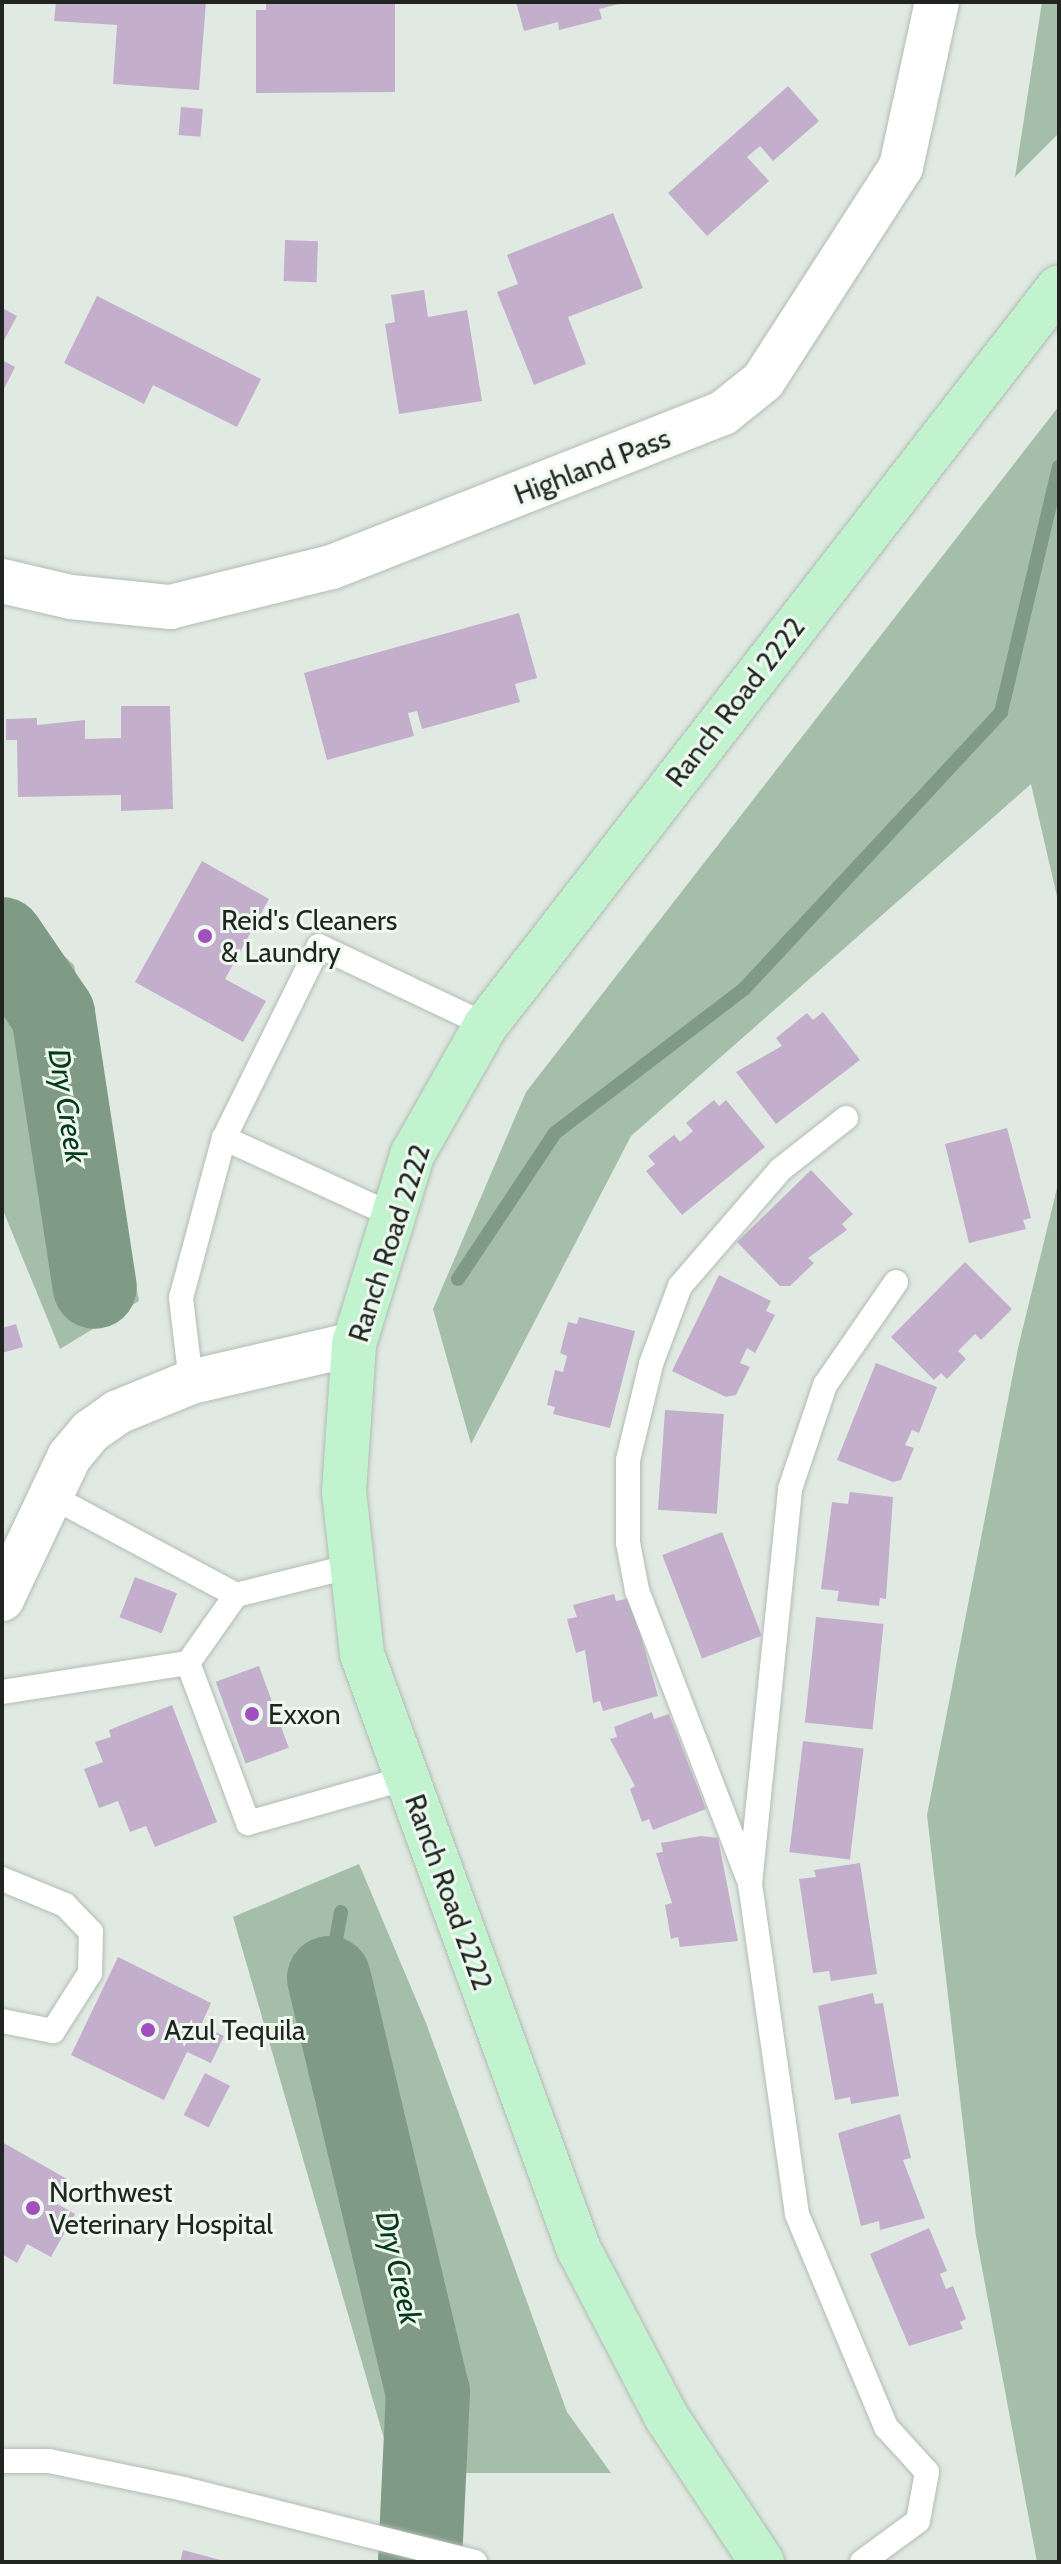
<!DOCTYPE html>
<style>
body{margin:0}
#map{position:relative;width:1061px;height:2564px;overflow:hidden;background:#e0eae2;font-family:Cabin,sans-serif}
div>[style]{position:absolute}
.green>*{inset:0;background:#a4bea9}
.stream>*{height:14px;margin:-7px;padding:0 7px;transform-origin:7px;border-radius:7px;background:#7f9a85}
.river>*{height:84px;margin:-42px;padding:0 42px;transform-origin:42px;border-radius:42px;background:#7f9a85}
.building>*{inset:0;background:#c3afcb;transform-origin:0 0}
.roads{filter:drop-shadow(0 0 2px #b2bcb4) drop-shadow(0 0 2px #b2bcb4)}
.lane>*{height:24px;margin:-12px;padding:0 12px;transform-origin:12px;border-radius:12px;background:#fff}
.street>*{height:44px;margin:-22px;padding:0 22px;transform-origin:22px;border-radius:22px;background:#fff}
.secondary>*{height:44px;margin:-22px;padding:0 22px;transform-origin:22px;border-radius:22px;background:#fff}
.primary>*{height:44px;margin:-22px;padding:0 22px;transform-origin:22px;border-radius:22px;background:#c1f3ce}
.dots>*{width:22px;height:22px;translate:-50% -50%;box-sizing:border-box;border:4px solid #edf8ef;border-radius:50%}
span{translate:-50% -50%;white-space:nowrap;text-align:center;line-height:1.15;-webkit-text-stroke:6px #edf8ef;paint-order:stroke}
.street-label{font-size:28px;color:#212522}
.poi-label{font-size:28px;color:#212522}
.left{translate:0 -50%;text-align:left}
.water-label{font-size:30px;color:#06381a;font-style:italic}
.frame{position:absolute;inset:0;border:4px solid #212522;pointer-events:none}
</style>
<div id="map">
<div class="green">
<div style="clip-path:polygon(1042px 2px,1059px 2px,1059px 133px,1015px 177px)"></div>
<div style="clip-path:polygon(1059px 406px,1059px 905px,1031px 784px,631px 1136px,471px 1444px,433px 1309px,526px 1092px)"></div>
<div style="clip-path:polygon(2px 899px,74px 965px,139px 1301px,60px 1349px,2px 1208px)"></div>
<div style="clip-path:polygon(1059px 1180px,1059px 2562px,1037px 2562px,976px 2236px,927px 1815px,1018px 1348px)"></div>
<div style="clip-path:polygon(359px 1864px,426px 2023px,567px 2412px,611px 2473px,394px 2473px,233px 1917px)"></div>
</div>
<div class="stream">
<div style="left:458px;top:1279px;width:175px;rotate:-56.4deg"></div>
<div style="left:555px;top:1133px;width:238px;rotate:-37.3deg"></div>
<div style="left:744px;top:989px;width:378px;rotate:-47.1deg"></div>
<div style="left:1001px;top:712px;width:252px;rotate:-76.7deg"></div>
<div style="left:329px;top:1978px;width:67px;rotate:-79.7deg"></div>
</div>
<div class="river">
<div style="left:2px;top:939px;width:91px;rotate:55.8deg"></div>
<div style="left:53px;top:1014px;width:276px;rotate:81.3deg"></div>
<div style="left:329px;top:1978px;width:426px;rotate:76.6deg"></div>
<div style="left:428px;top:2392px;width:170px;rotate:92.7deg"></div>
</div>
<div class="building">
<div style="clip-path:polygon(56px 2px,206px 2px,199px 90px,113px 84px,117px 25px,54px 21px)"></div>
<div style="clip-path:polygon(266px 2px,395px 2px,395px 92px,256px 93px,256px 10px,266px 10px)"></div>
<div style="clip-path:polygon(516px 2px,622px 2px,623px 3px,599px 9px,602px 19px,559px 30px,558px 22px,524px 31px)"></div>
<div style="clip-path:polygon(788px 86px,819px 121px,773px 161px,760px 146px,747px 157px,769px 181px,707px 236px,668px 193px)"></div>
<div style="left:181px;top:107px;width:22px;height:28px;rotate:5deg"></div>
<div style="clip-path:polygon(613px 213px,643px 288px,568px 317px,586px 364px,534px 385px,497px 292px,518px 284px,507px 255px)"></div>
<div style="left:285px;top:240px;width:33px;height:41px;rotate:2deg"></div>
<div style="clip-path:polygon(424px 290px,428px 317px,467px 310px,482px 401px,399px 414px,385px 324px,395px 322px,391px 295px)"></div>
<div style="clip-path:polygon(97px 296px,261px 379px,237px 427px,153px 385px,144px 404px,64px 363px)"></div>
<div style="clip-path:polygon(2px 308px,17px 316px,2px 344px)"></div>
<div style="clip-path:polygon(2px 360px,15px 367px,2px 393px)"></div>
<div style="clip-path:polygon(519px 613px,537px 678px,515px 684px,520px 702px,422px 729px,417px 711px,408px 713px,414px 736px,327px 760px,304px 673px)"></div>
<div style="clip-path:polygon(121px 706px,170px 706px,173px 809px,121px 811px,121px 795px,18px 797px,17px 740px,6px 740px,6px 719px,37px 718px,37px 725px,85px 720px,85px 739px,121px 738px)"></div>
<div style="clip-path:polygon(202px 861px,269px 899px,225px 979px,266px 1001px,243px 1042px,135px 982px)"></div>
<div style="clip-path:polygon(823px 1012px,860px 1060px,776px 1124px,736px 1072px,782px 1046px,776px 1038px,807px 1013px,813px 1020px)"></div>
<div style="clip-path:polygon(714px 1100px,719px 1106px,726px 1100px,765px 1147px,682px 1215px,646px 1171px,655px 1164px,648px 1156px,674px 1135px,680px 1142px,693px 1131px,686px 1123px)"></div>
<div style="clip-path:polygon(1007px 1128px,1031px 1218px,1023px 1220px,1026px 1229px,969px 1243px,945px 1144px)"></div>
<div style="clip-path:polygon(811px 1170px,853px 1214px,842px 1224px,847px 1230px,808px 1258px,814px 1263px,790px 1286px,780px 1286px,737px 1242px)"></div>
<div style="clip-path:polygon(965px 1262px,1012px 1309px,981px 1340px,975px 1334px,958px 1351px,966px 1359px,947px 1379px,941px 1373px,934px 1380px,891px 1337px)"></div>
<div style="clip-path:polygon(719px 1275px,771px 1301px,766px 1311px,775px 1315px,755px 1353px,747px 1348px,740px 1363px,750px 1367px,736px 1395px,726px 1397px,672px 1371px)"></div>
<div style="clip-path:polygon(579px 1317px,635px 1331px,610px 1428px,553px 1414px,555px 1407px,547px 1405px,555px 1370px,563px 1372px,567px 1356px,560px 1353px,568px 1322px,577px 1324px)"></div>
<div style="clip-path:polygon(16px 1324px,23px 1347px,2px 1353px,2px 1328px)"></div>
<div style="clip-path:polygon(876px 1363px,937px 1387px,919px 1433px,912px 1430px,905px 1445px,914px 1448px,901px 1480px,893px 1482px,837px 1460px)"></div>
<div style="left:665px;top:1410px;width:59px;height:100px;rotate:4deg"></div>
<div style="clip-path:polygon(850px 1492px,893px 1497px,886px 1599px,880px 1598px,879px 1606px,837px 1601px,839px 1591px,821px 1589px,832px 1502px,848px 1504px)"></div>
<div style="left:722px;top:1532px;width:111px;height:64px;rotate:69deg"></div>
<div style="left:135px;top:1577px;width:45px;height:43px;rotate:21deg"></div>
<div style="clip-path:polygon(614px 1594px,616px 1601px,630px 1598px,658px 1696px,603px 1711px,600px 1701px,593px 1703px,585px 1650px,576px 1653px,567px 1619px,577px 1617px,573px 1605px)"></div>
<div style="left:816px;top:1617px;width:68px;height:106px;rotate:6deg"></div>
<div style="left:259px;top:1666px;width:87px;height:46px;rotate:70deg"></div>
<div style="clip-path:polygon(172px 1705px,217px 1822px,155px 1847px,146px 1826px,130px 1832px,118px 1801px,99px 1808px,84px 1769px,103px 1762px,95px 1742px,111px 1737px,109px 1730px)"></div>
<div style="clip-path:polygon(652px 1712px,654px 1719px,669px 1714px,706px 1809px,653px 1830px,649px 1819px,642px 1822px,630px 1789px,635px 1786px,610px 1739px,617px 1737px,614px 1727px)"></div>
<div style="left:803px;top:1741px;width:61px;height:112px;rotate:7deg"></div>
<div style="clip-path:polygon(701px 1836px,718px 1838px,738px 1941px,680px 1947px,678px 1937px,671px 1939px,665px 1905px,672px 1903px,656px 1853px,663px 1852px,661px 1843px)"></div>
<div style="clip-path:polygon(860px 1863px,877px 1974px,831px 1981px,829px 1971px,813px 1973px,799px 1879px,816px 1877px,814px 1870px)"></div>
<div style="clip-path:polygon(118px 1957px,211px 2003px,201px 2025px,224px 2036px,211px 2063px,187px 2052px,164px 2100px,71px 2055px)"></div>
<div style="clip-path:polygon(873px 1993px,875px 2004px,883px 2003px,899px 2096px,851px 2104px,850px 2097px,835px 2100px,818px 2006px)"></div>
<div style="left:205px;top:2073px;width:28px;height:47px;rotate:27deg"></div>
<div style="clip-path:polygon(900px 2114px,911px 2158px,903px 2160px,925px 2218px,880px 2230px,879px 2221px,861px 2226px,838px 2133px)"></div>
<div style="clip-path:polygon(2px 2142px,67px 2179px,54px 2202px,75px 2214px,51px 2257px,27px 2244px,17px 2263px,2px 2254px)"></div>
<div style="clip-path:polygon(929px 2228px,947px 2271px,940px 2274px,946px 2289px,953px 2286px,966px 2319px,960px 2322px,963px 2329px,909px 2346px,870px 2254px)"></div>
<div style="clip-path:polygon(183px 2550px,224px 2561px,224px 2562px,180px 2562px)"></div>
</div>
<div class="roads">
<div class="lane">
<div style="left:392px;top:1215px;width:185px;rotate:-155.4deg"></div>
<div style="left:224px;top:1138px;width:214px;rotate:-63.7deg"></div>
<div style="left:319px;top:946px;width:185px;rotate:25.3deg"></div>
<div style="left:191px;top:1382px;width:85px;rotate:-96.8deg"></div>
<div style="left:181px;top:1298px;width:166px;rotate:-75deg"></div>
<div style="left:49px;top:1495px;width:212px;rotate:28.1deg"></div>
<div style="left:236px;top:1595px;width:120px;rotate:-14deg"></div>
<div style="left:188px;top:1663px;width:83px;rotate:-54.8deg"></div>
<div style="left:2px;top:1692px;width:188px;rotate:-8.9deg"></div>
<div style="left:188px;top:1663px;width:171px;rotate:69.4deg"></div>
<div style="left:248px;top:1823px;width:165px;rotate:-15.8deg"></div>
<div style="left:748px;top:1878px;width:309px;rotate:-111.1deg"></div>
<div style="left:637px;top:1590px;width:48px;rotate:-100.8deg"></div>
<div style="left:628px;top:1543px;width:83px;rotate:-90deg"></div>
<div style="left:628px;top:1460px;width:99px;rotate:-76.5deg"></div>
<div style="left:651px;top:1364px;width:83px;rotate:-69.6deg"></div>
<div style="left:680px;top:1286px;width:153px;rotate:-49.2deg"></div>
<div style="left:780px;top:1170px;width:84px;rotate:-38.2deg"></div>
<div style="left:2px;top:1879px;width:68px;rotate:22.4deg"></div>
<div style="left:65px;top:1905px;width:37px;rotate:46deg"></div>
<div style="left:91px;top:1932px;width:41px;rotate:91.4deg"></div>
<div style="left:90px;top:1973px;width:69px;rotate:122.5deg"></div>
<div style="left:53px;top:2031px;width:52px;rotate:-168.9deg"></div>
<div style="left:2px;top:2461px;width:47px"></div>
<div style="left:49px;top:2461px;width:138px;rotate:11.7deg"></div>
<div style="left:184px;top:2489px;width:300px;rotate:14.1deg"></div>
<div style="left:862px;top:2562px;width:69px;rotate:-36.2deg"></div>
<div style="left:918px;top:2521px;width:50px;rotate:-79.6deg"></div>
<div style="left:927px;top:2472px;width:61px;rotate:-132.3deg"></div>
<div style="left:886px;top:2427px;width:231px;rotate:-112.7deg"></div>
<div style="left:797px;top:2214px;width:333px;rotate:-98.1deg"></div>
<div style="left:750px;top:1884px;width:397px;rotate:-84.2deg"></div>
<div style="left:790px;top:1489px;width:110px;rotate:-71.4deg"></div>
<div style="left:825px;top:1385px;width:125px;rotate:-55.4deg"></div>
</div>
<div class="street">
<div style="left:2px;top:581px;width:71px;rotate:13.1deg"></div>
<div style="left:71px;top:597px;width:100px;rotate:5.8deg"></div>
<div style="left:170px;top:607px;width:167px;rotate:-13.9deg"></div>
<div style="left:332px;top:567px;width:420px;rotate:-21.5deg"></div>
<div style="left:723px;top:413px;width:51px;rotate:-38.7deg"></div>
<div style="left:763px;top:381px;width:255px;rotate:-57.2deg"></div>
<div style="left:901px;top:167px;width:169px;rotate:-77.7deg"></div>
</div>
<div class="secondary">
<div style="left:2px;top:1599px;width:157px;rotate:-64.7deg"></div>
<div style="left:69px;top:1457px;width:34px;rotate:-50deg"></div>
<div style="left:91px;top:1431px;width:33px;rotate:-35deg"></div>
<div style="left:118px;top:1412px;width:79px;rotate:-22.3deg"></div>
<div style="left:191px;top:1382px;width:167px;rotate:-13.1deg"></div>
</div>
<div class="primary">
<div style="left:762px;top:2562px;width:173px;rotate:-123.4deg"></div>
<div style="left:667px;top:2418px;width:190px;rotate:-117.6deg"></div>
<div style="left:579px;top:2250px;width:634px;rotate:-110.01deg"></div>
<div style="left:362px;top:1654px;width:163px;rotate:-96.3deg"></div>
<div style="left:344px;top:1492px;width:148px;rotate:-86.1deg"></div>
<div style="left:354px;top:1344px;width:198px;rotate:-72.9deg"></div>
<div style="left:412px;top:1155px;width:150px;rotate:-60.4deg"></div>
<div style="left:486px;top:1025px;width:934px;rotate:-52.17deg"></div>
</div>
</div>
<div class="dots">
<div style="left:205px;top:936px;background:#a14fbe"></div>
<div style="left:252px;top:1714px;background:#a14fbe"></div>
<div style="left:148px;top:2030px;background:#a14fbe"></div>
<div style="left:33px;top:2208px;background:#a14fbe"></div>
</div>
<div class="street-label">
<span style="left:592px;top:466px;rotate:-21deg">Highland Pass</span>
<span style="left:735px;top:702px;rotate:-52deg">Ranch Road 2222</span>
<span style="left:389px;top:1243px;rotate:-72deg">Ranch Road 2222</span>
<span style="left:449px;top:1892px;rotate:70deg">Ranch Road 2222</span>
</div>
<div class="poi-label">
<span class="left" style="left:221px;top:936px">Reid's Cleaners<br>&amp; Laundry</span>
<span class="left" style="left:268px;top:1714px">Exxon</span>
<span class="left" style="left:164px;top:2030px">Azul Tequila</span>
<span class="left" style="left:49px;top:2208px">Northwest<br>Veterinary Hospital</span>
</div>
<div class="water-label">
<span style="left:67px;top:1106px;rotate:81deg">Dry Creek</span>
<span style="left:398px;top:2268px;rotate:77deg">Dry Creek</span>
</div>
<div class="frame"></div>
</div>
